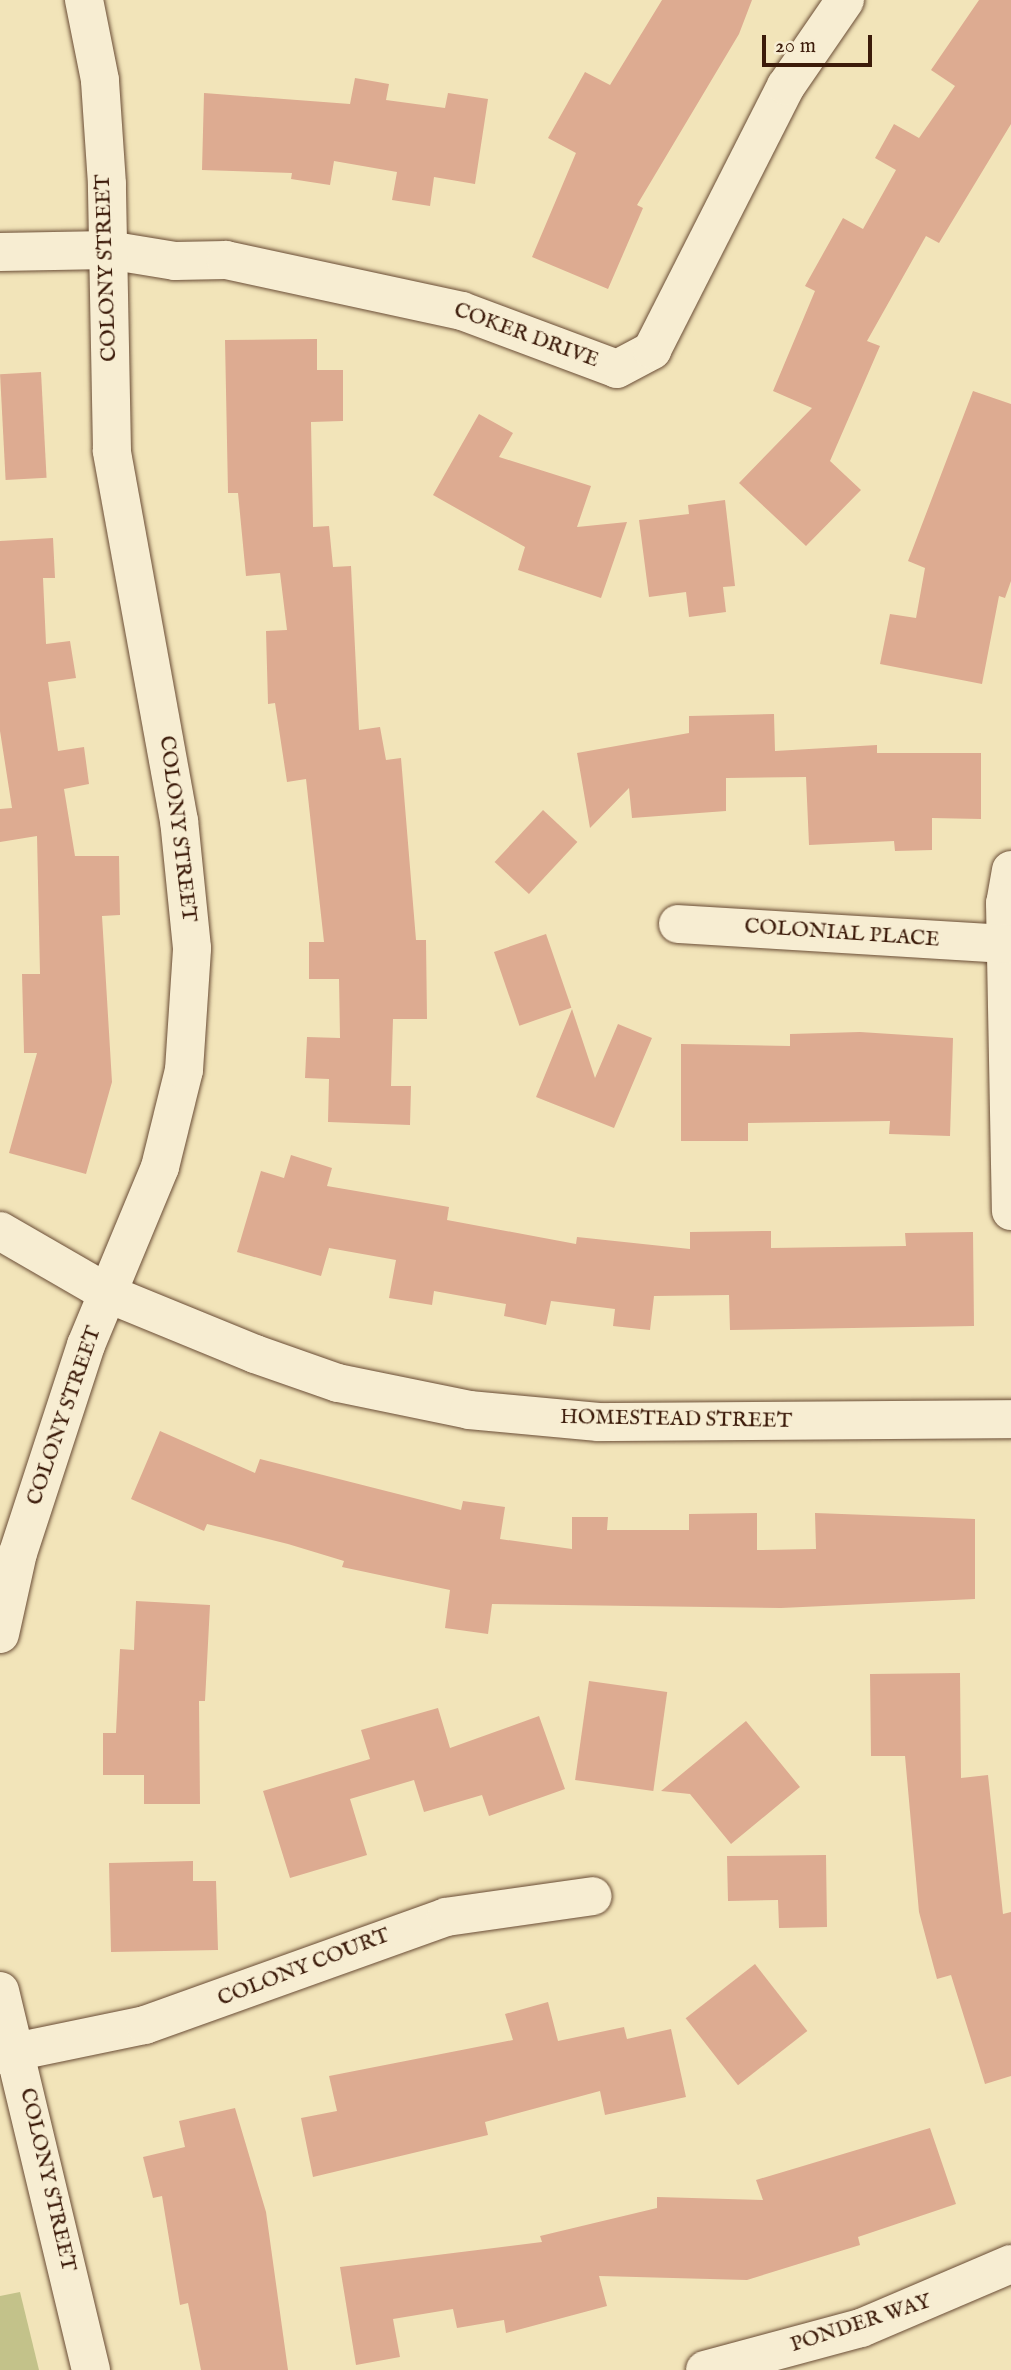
<!DOCTYPE html>
<style>
body{margin:0}
#map{position:relative;width:1011px;height:2370px;overflow:hidden;background:#f2e4b9;font-family:"IM FELL English",serif}
div>[style]{position:absolute}
.green>*{inset:0;background:#c3c28a}
.building>*{inset:0;background:#ddab91;transform-origin:0 0}
.roads{filter:drop-shadow(0 0 2px #6a4d36) drop-shadow(0 0 2px #6a4d36)}
.minor>*{height:38px;margin:-19px;padding:0 19px;transform-origin:19px;border-radius:19px;background:#f7edd2}
span{translate:-50% -50%;white-space:nowrap;text-align:center;line-height:1.15;-webkit-text-stroke:5px #f7edd2;paint-order:stroke}
.street-label{font-size:21px;color:#3c1b0a}
.scale{position:absolute;left:762px;top:35px;width:110px;height:32px;box-sizing:border-box;border:4px solid #3c1b0a;border-top:0;padding-left:9px;font-size:21px;line-height:24px;white-space:nowrap;color:#3c1b0a;-webkit-text-stroke:5px #f7edd2;paint-order:stroke}
</style>
<div id="map">
<div class="green">
<div style="clip-path:polygon(20px 2292px,39px 2370px,0 2370px,0 2296px)"></div>
</div>
<div class="building">
<div style="clip-path:polygon(662px 0,752px 0,739px 34px,637px 205px,643px 208px,608px 289px,532px 257px,576px 153px,548px 138px,585px 72px,610px 85px)"></div>
<div style="clip-path:polygon(979px 0,1011px 0,1011px 124px,939px 243px,926px 236px,867px 341px,880px 346px,830px 461px,861px 490px,806px 546px,739px 483px,812px 408px,773px 391px,815px 291px,805px 286px,843px 218px,863px 229px,896px 170px,875px 158px,894px 124px,919px 138px,955px 86px,931px 70px)"></div>
<div style="clip-path:polygon(355px 78px,389px 84px,386px 100px,445px 108px,448px 93px,488px 99px,475px 184px,434px 177px,430px 206px,392px 200px,397px 172px,334px 161px,330px 185px,291px 179px,292px 173px,202px 170px,204px 93px,350px 104px)"></div>
<div style="clip-path:polygon(317px 339px,317px 370px,343px 370px,343px 421px,311px 422px,313px 527px,329px 526px,333px 567px,351px 566px,359px 730px,380px 727px,386px 760px,401px 758px,416px 940px,426px 940px,427px 1019px,393px 1019px,391px 1086px,411px 1086px,410px 1125px,328px 1122px,329px 1079px,305px 1078px,307px 1037px,340px 1038px,339px 979px,309px 979px,309px 942px,324px 942px,306px 779px,287px 782px,275px 703px,268px 704px,266px 631px,287px 630px,280px 573px,246px 576px,238px 493px,228px 493px,225px 340px)"></div>
<div style="left:41px;top:372px;width:106px;height:41px;rotate:87deg"></div>
<div style="clip-path:polygon(973px 391px,1011px 404px,1011px 581px,1005px 598px,999px 596px,982px 684px,880px 664px,890px 614px,916px 618px,925px 568px,908px 561px)"></div>
<div style="clip-path:polygon(479px 414px,513px 433px,499px 457px,591px 486px,577px 527px,627px 522px,601px 598px,518px 570px,525px 547px,433px 495px)"></div>
<div style="clip-path:polygon(725px 500px,735px 586px,723px 587px,726px 612px,689px 617px,686px 592px,649px 597px,639px 520px,689px 514px,688px 505px)"></div>
<div style="clip-path:polygon(53px 538px,55px 578px,43px 578px,46px 644px,70px 641px,76px 678px,48px 682px,58px 751px,84px 747px,89px 784px,64px 789px,75px 856px,119px 856px,120px 915px,102px 916px,112px 1082px,86px 1174px,9px 1153px,37px 1053px,24px 1053px,22px 974px,40px 974px,37px 836px,0 842px,0 809px,12px 808px,0 731px,0 541px)"></div>
<div style="clip-path:polygon(774px 714px,775px 751px,877px 745px,877px 753px,981px 753px,981px 819px,932px 818px,932px 850px,895px 851px,894px 841px,809px 845px,806px 777px,726px 778px,726px 811px,632px 818px,629px 788px,590px 828px,577px 753px,689px 733px,689px 716px)"></div>
<div style="left:543px;top:810px;width:47px;height:71px;rotate:43deg"></div>
<div style="left:546px;top:934px;width:78px;height:55px;rotate:71deg"></div>
<div style="clip-path:polygon(572px 1009px,595px 1078px,618px 1024px,652px 1038px,614px 1128px,536px 1097px)"></div>
<div style="clip-path:polygon(860px 1032px,953px 1038px,950px 1136px,889px 1134px,890px 1121px,748px 1123px,748px 1141px,681px 1141px,681px 1044px,790px 1046px,790px 1034px)"></div>
<div style="clip-path:polygon(291px 1155px,332px 1168px,327px 1186px,449px 1207px,447px 1220px,576px 1244px,577px 1237px,690px 1249px,690px 1232px,771px 1231px,771px 1248px,906px 1246px,905px 1233px,973px 1232px,974px 1326px,730px 1330px,729px 1295px,654px 1296px,650px 1330px,613px 1326px,615px 1309px,551px 1301px,546px 1325px,504px 1316px,506px 1304px,434px 1291px,432px 1305px,389px 1298px,396px 1260px,329px 1248px,321px 1276px,237px 1252px,261px 1171px,284px 1178px)"></div>
<div style="clip-path:polygon(160px 1431px,255px 1473px,260px 1459px,461px 1510px,463px 1501px,505px 1507px,500px 1539px,572px 1549px,572px 1517px,608px 1517px,607px 1530px,689px 1530px,689px 1514px,757px 1513px,757px 1550px,816px 1549px,815px 1513px,975px 1519px,975px 1599px,781px 1608px,492px 1604px,488px 1634px,445px 1628px,450px 1590px,342px 1567px,344px 1561px,288px 1544px,207px 1524px,204px 1531px,131px 1499px)"></div>
<div style="clip-path:polygon(136px 1601px,210px 1605px,205px 1701px,199px 1701px,200px 1804px,144px 1804px,144px 1775px,103px 1775px,103px 1733px,116px 1733px,120px 1649px,134px 1650px)"></div>
<div style="clip-path:polygon(960px 1673px,961px 1778px,988px 1775px,1003px 1914px,1011px 1912px,1011px 2076px,985px 2084px,951px 1975px,937px 1979px,919px 1912px,905px 1756px,871px 1756px,870px 1674px)"></div>
<div style="left:589px;top:1681px;width:79px;height:100px;rotate:8deg"></div>
<div style="clip-path:polygon(438px 1708px,450px 1748px,539px 1716px,565px 1789px,489px 1816px,482px 1795px,424px 1812px,414px 1780px,350px 1799px,367px 1855px,290px 1878px,263px 1791px,370px 1759px,361px 1730px)"></div>
<div style="clip-path:polygon(746px 1721px,800px 1787px,731px 1844px,690px 1794px,661px 1791px)"></div>
<div style="clip-path:polygon(826px 1855px,827px 1927px,779px 1928px,778px 1900px,728px 1901px,727px 1856px)"></div>
<div style="clip-path:polygon(193px 1861px,193px 1881px,216px 1881px,218px 1950px,111px 1952px,109px 1863px)"></div>
<div style="left:755px;top:1964px;width:85px;height:88px;rotate:52deg"></div>
<div style="clip-path:polygon(548px 2002px,558px 2041px,624px 2027px,627px 2039px,671px 2029px,686px 2097px,605px 2115px,600px 2091px,485px 2122px,488px 2135px,313px 2177px,301px 2118px,337px 2111px,329px 2076px,513px 2040px,505px 2014px)"></div>
<div style="clip-path:polygon(235px 2108px,266px 2212px,288px 2370px,201px 2370px,188px 2303px,180px 2305px,162px 2196px,153px 2198px,143px 2157px,185px 2147px,179px 2121px)"></div>
<div style="clip-path:polygon(930px 2128px,956px 2204px,858px 2237px,860px 2245px,747px 2280px,599px 2276px,607px 2306px,506px 2333px,504px 2320px,457px 2328px,453px 2309px,393px 2319px,400px 2357px,356px 2365px,340px 2267px,542px 2242px,540px 2236px,657px 2208px,657px 2197px,763px 2200px,756px 2180px)"></div>
</div>
<div class="roads">
<div class="minor">
<div style="left:0;top:252px;width:108px;rotate:-1.1deg"></div>
<div style="left:108px;top:250px;width:68px;rotate:9.3deg"></div>
<div style="left:175px;top:261px;width:51px;rotate:-1.1deg"></div>
<div style="left:226px;top:260px;width:241px;rotate:12.2deg"></div>
<div style="left:462px;top:311px;width:165px;rotate:20.5deg"></div>
<div style="left:617px;top:369px;width:40px;rotate:-28deg"></div>
<div style="left:652px;top:350px;width:296px;rotate:-63.1deg"></div>
<div style="left:786px;top:86px;width:104px;rotate:-55.5deg"></div>
<div style="left:1011px;top:870px;width:34px;rotate:100deg"></div>
<div style="left:1005px;top:903px;width:308px;rotate:88.9deg"></div>
<div style="left:678px;top:924px;width:330px;rotate:3.5deg"></div>
<div style="left:0;top:1231px;width:128px;rotate:30deg"></div>
<div style="left:111px;top:1295px;width:156px;rotate:22.3deg"></div>
<div style="left:255px;top:1354px;width:88px;rotate:19.3deg"></div>
<div style="left:338px;top:1383px;width:134px;rotate:11.6deg"></div>
<div style="left:469px;top:1410px;width:130px;rotate:5.3deg"></div>
<div style="left:598px;top:1422px;width:413px;rotate:-0.4deg"></div>
<div style="left:0;top:1634px;width:83px;rotate:-77.5deg"></div>
<div style="left:18px;top:1553px;width:219px;rotate:-71.9deg"></div>
<div style="left:86px;top:1345px;width:193px;rotate:-67.4deg"></div>
<div style="left:160px;top:1167px;width:100px;rotate:-76.1deg"></div>
<div style="left:184px;top:1070px;width:122px;rotate:-86.2deg"></div>
<div style="left:192px;top:948px;width:128px;rotate:-95.8deg"></div>
<div style="left:179px;top:821px;width:376px;rotate:-100.3deg"></div>
<div style="left:112px;top:451px;width:267px;rotate:-91.1deg"></div>
<div style="left:107px;top:184px;width:104px;rotate:-93.9deg"></div>
<div style="left:100px;top:80px;width:82px;rotate:-101.3deg"></div>
<div style="left:0;top:1991px;width:390px;rotate:76.5deg"></div>
<div style="left:0;top:2055px;width:148px;rotate:-11.7deg"></div>
<div style="left:145px;top:2025px;width:320px;rotate:-19.7deg"></div>
<div style="left:446px;top:1917px;width:148px;rotate:-8.1deg"></div>
<div style="left:705px;top:2370px;width:162px;rotate:-15.1deg"></div>
<div style="left:861px;top:2328px;width:163px;rotate:-23.1deg"></div>
</div>
</div>
<div class="street-label">
<span style="left:107px;top:268px;rotate:-92deg">COLONY STREET</span>
<span style="left:526px;top:336px;rotate:20deg">COKER DRIVE</span>
<span style="left:177px;top:829px;rotate:83deg">COLONY STREET</span>
<span style="left:842px;top:934px;rotate:4deg">COLONIAL PLACE</span>
<span style="left:65px;top:1416px;rotate:-71deg">COLONY STREET</span>
<span style="left:676px;top:1420px;rotate:1deg">HOMESTEAD STREET</span>
<span style="left:304px;top:1968px;rotate:-21deg">COLONY COURT</span>
<span style="left:47px;top:2180px;rotate:77deg">COLONY STREET</span>
<span style="left:861px;top:2324px;rotate:-18deg">PONDER WAY</span>
</div>
<div class="scale">20 m</div>
</div>
